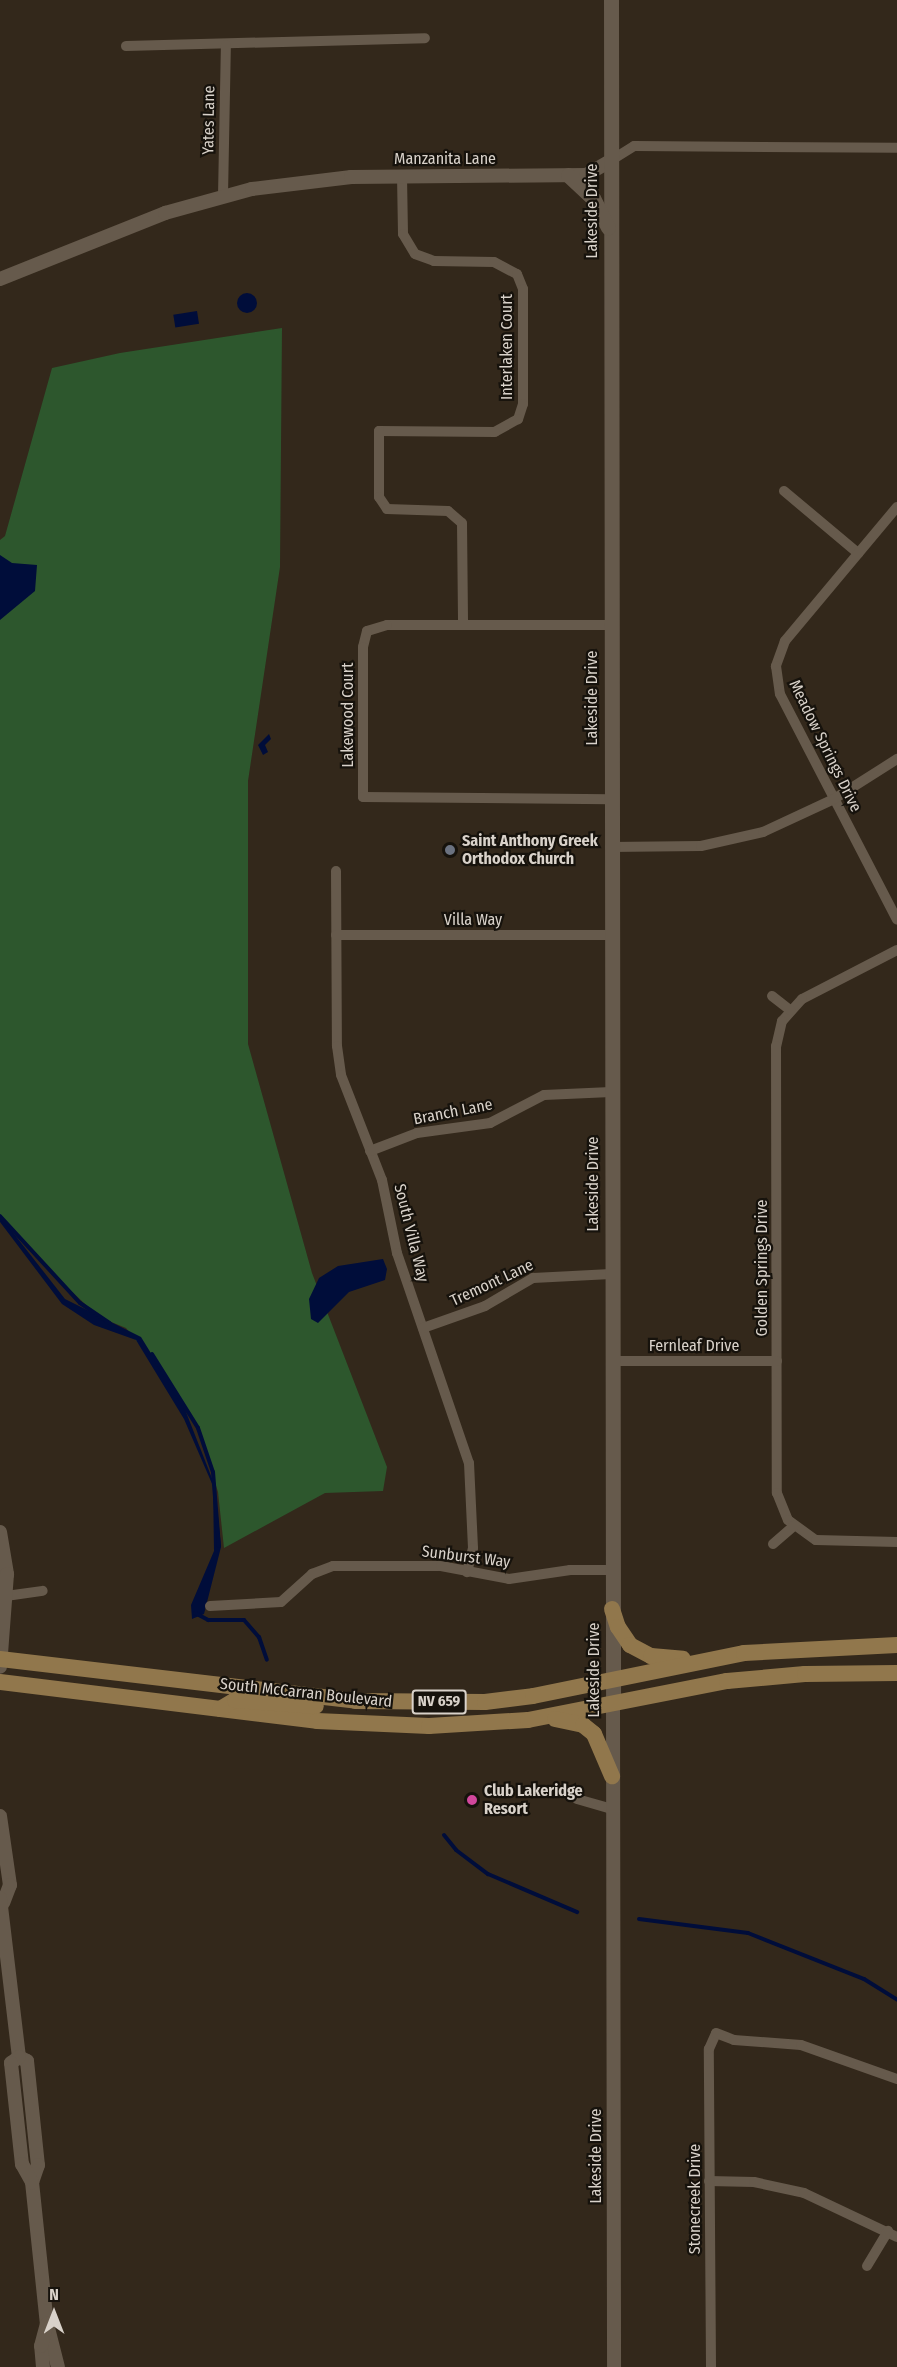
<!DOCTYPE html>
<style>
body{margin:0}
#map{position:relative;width:897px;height:2367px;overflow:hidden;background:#33281b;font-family:"Fira Sans Condensed",sans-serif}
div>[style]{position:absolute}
.green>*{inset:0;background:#2d572d}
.water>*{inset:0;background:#000d3a;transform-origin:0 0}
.round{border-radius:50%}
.stream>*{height:4px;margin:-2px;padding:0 2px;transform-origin:2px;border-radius:2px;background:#000d3a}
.minor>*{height:10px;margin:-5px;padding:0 5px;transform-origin:5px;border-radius:5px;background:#665a4c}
.tertiary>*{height:14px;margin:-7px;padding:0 7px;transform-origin:7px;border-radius:7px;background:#665a4c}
.secondary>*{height:15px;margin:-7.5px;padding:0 7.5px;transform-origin:7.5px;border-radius:7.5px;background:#665a4c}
.primary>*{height:16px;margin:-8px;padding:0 8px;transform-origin:8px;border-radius:8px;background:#91774c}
.dots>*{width:16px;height:16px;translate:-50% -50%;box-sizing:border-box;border:3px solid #16120c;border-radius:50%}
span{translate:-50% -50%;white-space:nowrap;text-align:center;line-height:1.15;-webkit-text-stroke:4.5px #16120c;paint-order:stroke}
.shield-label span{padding:2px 4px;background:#16120c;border:2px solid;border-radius:4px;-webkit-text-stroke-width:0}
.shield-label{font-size:15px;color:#d9d2ca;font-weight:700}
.street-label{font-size:16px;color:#d9d2ca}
.poi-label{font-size:16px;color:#d9d2ca;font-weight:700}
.left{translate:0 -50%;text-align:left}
.north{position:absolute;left:24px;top:2283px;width:60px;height:60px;-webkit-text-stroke:4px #16120c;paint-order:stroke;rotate:0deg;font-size:16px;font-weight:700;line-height:24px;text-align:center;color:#d9d2ca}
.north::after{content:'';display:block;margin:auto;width:21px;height:27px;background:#d9d2ca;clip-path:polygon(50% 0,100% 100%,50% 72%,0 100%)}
</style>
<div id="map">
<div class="green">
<div style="clip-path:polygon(282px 328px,280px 567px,248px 781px,248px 1044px,312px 1273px,387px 1467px,383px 1491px,325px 1493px,224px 1548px,218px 1492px,197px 1425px,162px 1372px,126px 1328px,99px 1317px,54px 1275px,0 1215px,0 540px,5px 536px,52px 368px,120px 353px)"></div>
</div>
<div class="water">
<div class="round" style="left:237px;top:293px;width:20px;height:20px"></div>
<div style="left:197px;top:311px;width:13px;height:24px;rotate:81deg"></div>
<div style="clip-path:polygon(0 555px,12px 563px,37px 565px,35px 591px,0 620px)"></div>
<div style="clip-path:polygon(269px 734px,271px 739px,265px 745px,268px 752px,263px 755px,258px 745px)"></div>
<div style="clip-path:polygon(0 1216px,65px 1299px,141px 1337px,184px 1407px,215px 1486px,221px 1547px,204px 1614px,192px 1619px,191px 1605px,214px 1551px,213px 1486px,184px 1419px,136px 1340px,94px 1325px,62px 1304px,0 1222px)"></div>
<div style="clip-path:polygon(383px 1259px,387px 1269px,385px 1280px,349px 1292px,318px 1323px,311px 1319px,309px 1299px,319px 1278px,338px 1266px)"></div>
</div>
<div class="stream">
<div style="left:0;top:1216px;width:118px;rotate:47.4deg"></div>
<div style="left:80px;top:1303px;width:36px;rotate:34deg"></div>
<div style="left:152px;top:1354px;width:87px;rotate:58.1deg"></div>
<div style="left:198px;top:1428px;width:46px;rotate:71.2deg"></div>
<div style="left:213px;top:1472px;width:74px;rotate:85.4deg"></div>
<div style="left:195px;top:1613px;width:15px;rotate:28deg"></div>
<div style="left:208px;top:1620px;width:36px"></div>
<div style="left:244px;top:1620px;width:23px;rotate:49deg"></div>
<div style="left:259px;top:1637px;width:24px;rotate:71deg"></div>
<div style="left:444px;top:1835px;width:19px;rotate:51deg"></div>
<div style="left:456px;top:1850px;width:40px;rotate:37deg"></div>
<div style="left:488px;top:1874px;width:97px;rotate:23.1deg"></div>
<div style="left:639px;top:1919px;width:110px;rotate:7.3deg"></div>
<div style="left:748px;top:1933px;width:125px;rotate:21.6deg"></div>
<div style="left:864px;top:1979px;width:39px;rotate:32deg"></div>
</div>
<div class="minor">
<div style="left:126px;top:46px;width:299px;rotate:-1.5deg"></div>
<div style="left:610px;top:161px;width:28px;rotate:-32deg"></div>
<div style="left:634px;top:146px;width:263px;rotate:0.4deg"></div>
<div style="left:402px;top:176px;width:58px;rotate:89deg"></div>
<div style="left:403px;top:234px;width:23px;rotate:59deg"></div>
<div style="left:415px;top:254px;width:20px;rotate:20deg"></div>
<div style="left:434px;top:261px;width:60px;rotate:1deg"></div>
<div style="left:494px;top:262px;width:26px;rotate:28deg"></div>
<div style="left:517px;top:274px;width:16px;rotate:68deg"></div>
<div style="left:523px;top:289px;width:115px;rotate:90deg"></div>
<div style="left:523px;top:404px;width:16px;rotate:108deg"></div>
<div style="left:518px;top:419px;width:26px;rotate:151deg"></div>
<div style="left:495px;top:432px;width:116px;rotate:-179.5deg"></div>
<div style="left:379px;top:431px;width:66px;rotate:90deg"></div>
<div style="left:379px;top:497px;width:14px;rotate:56deg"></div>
<div style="left:387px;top:509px;width:61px;rotate:1.9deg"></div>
<div style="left:448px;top:511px;width:18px;rotate:41deg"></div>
<div style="left:462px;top:523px;width:101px;rotate:89.4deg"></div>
<div style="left:223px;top:196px;width:151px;rotate:-88.9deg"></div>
<div style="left:784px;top:491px;width:97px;rotate:40deg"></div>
<div style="left:897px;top:507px;width:175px;rotate:129.9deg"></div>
<div style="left:785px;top:641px;width:27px;rotate:110deg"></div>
<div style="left:776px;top:666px;width:28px;rotate:82deg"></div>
<div style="left:780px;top:694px;width:254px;rotate:62.6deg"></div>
<div style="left:610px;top:625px;width:223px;rotate:180deg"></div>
<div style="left:387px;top:625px;width:21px;rotate:163deg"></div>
<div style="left:367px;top:631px;width:16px;rotate:104deg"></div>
<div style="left:363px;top:647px;width:150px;rotate:90deg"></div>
<div style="left:363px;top:797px;width:247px;rotate:0.5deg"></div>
<div style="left:610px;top:847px;width:91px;rotate:-0.6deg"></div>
<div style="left:701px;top:846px;width:64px;rotate:-12.7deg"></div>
<div style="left:763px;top:832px;width:78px;rotate:-24.9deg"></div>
<div style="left:834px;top:799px;width:75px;rotate:-32.4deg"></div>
<div style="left:336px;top:871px;width:175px;rotate:89.7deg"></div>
<div style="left:337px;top:1046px;width:29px;rotate:82deg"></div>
<div style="left:341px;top:1075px;width:113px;rotate:68.7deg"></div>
<div style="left:382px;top:1180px;width:75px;rotate:78.4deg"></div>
<div style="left:397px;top:1253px;width:222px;rotate:71.1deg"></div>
<div style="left:469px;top:1463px;width:85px;rotate:87.3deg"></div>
<div style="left:473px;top:1548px;width:25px;rotate:104deg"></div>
<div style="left:336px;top:935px;width:274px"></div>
<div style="left:897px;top:950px;width:107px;rotate:152.7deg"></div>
<div style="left:802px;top:999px;width:30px;rotate:132deg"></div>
<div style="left:782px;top:1021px;width:26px;rotate:103deg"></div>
<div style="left:776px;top:1046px;width:447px;rotate:89.9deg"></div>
<div style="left:777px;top:1493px;width:29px;rotate:68deg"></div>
<div style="left:788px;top:1520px;width:34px;rotate:36deg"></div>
<div style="left:816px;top:1540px;width:81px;rotate:1.4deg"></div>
<div style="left:772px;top:996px;width:23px;rotate:38deg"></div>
<div style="left:370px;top:1151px;width:50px;rotate:-21deg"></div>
<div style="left:417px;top:1133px;width:74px;rotate:-7.8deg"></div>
<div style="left:490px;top:1123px;width:61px;rotate:-27.4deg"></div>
<div style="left:544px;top:1095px;width:67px;rotate:-2.6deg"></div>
<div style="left:423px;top:1328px;width:66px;rotate:-19.5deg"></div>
<div style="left:485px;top:1306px;width:56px;rotate:-30.3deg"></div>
<div style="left:533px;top:1278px;width:78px;rotate:-2.9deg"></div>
<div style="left:611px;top:1361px;width:166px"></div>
<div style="left:773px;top:1544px;width:28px;rotate:-41deg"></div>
<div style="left:6px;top:1596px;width:37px;rotate:-8deg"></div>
<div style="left:210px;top:1606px;width:71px;rotate:-3.2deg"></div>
<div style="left:281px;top:1602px;width:42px;rotate:-42.1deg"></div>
<div style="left:312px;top:1574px;width:22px;rotate:-21deg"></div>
<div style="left:333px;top:1566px;width:108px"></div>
<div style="left:441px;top:1566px;width:69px;rotate:10.8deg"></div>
<div style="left:509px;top:1579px;width:62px;rotate:-8.4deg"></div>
<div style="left:570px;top:1570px;width:42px"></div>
<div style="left:577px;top:1799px;width:35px;rotate:16deg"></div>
<div style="left:709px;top:2181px;width:45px;rotate:1.3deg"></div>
<div style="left:754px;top:2182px;width:51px;rotate:12.4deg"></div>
<div style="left:804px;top:2193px;width:103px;rotate:25.3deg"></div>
<div style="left:867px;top:2266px;width:41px;rotate:-59deg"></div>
<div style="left:711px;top:2367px;width:318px;rotate:-90.4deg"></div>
<div style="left:709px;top:2049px;width:17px;rotate:-66deg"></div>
<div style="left:716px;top:2033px;width:19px;rotate:21deg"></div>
<div style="left:734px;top:2040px;width:67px;rotate:4.3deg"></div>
<div style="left:801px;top:2045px;width:102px;rotate:19.5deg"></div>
</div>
<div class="tertiary">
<div style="left:0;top:279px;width:178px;rotate:-21.8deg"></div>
<div style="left:165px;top:213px;width:90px;rotate:-15.4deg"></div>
<div style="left:252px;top:189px;width:100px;rotate:-6.9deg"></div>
<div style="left:351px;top:177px;width:235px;rotate:-0.5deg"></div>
<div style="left:586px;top:175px;width:28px;rotate:-30deg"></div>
<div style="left:0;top:1532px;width:43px;rotate:80.5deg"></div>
<div style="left:7px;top:1574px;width:93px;rotate:94.3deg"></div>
<div style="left:613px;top:1704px;width:663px;rotate:89.91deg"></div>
<div style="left:0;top:1816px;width:70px;rotate:81.8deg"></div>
<div style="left:10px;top:1885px;width:19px;rotate:111deg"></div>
<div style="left:0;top:1898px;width:160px;rotate:83.2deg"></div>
<div style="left:19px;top:2057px;width:9px;rotate:27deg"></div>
<div style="left:27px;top:2061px;width:105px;rotate:84deg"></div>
<div style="left:38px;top:2165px;width:18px;rotate:109deg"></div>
<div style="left:32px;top:2182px;width:143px;rotate:84deg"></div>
<div style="left:47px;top:2324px;width:44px;rotate:75.7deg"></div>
<div style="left:19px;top:2057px;width:10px;rotate:143deg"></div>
<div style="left:11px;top:2063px;width:102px;rotate:83.8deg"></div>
<div style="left:22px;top:2164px;width:21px;rotate:61deg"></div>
<div style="left:43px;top:2367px;width:21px;rotate:-95deg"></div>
<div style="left:41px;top:2346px;width:23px;rotate:-75deg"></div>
</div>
<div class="secondary">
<div style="left:611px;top:0;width:1704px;rotate:89.93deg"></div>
<div style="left:568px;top:175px;width:34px;rotate:43deg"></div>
<div style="left:593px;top:198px;width:33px;rotate:63deg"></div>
</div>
<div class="primary">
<div style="left:612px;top:1609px;width:19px;rotate:72deg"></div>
<div style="left:618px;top:1627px;width:22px;rotate:56deg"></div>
<div style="left:630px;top:1645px;width:24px;rotate:28deg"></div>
<div style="left:651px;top:1656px;width:32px;rotate:5deg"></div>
<div style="left:0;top:1659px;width:357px;rotate:6.7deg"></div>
<div style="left:355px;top:1701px;width:130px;rotate:0.4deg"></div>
<div style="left:485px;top:1702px;width:48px;rotate:-7.1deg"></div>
<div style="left:533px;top:1696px;width:215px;rotate:-11.5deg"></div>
<div style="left:744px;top:1653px;width:153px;rotate:-3deg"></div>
<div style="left:0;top:1682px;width:319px;rotate:7deg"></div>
<div style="left:317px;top:1721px;width:112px;rotate:2.6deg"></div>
<div style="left:429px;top:1726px;width:99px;rotate:-3.5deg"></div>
<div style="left:528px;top:1720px;width:203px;rotate:-11.1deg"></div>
<div style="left:727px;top:1681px;width:78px;rotate:-5.1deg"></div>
<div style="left:805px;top:1674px;width:92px;rotate:-0.6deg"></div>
<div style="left:220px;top:1709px;width:17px;rotate:-31deg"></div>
<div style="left:235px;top:1700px;width:81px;rotate:4.2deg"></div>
<div style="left:555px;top:1719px;width:29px;rotate:12deg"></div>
<div style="left:583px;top:1725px;width:14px;rotate:39deg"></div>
<div style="left:594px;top:1734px;width:46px;rotate:66.8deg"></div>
</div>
<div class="dots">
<div style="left:450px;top:850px;background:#6b7280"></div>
<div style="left:472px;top:1800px;background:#d1479c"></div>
</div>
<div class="shield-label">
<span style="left:439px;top:1702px">NV 659</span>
</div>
<div class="street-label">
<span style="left:209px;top:120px;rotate:-89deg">Yates Lane</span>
<span style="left:445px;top:159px">Manzanita Lane</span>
<span style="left:592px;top:211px;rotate:-90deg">Lakeside Drive</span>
<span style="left:507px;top:347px;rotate:-90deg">Interlaken Court</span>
<span style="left:592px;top:698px;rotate:-90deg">Lakeside Drive</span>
<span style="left:348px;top:715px;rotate:-90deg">Lakewood Court</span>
<span style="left:825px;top:746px;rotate:64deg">Meadow Springs Drive</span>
<span style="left:473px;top:920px">Villa Way</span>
<span style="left:453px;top:1112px;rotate:-11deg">Branch Lane</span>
<span style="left:593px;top:1184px;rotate:-90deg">Lakeside Drive</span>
<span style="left:411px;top:1233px;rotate:76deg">South Villa Way</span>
<span style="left:762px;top:1268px;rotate:-90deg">Golden Springs Drive</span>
<span style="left:492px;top:1283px;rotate:-25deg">Tremont Lane</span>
<span style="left:694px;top:1346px">Fernleaf Drive</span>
<span style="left:466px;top:1557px;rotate:7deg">Sunburst Way</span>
<span style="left:594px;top:1670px;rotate:-90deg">Lakeside Drive</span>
<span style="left:306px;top:1693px;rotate:6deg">South McCarran Boulevard</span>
<span style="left:596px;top:2156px;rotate:-90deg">Lakeside Drive</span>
<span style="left:695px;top:2199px;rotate:-90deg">Stonecreek Drive</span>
</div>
<div class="poi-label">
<span class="left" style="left:462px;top:850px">Saint Anthony Greek<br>Orthodox Church</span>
<span class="left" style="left:484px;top:1800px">Club Lakeridge<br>Resort</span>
</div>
<div class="north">N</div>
</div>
